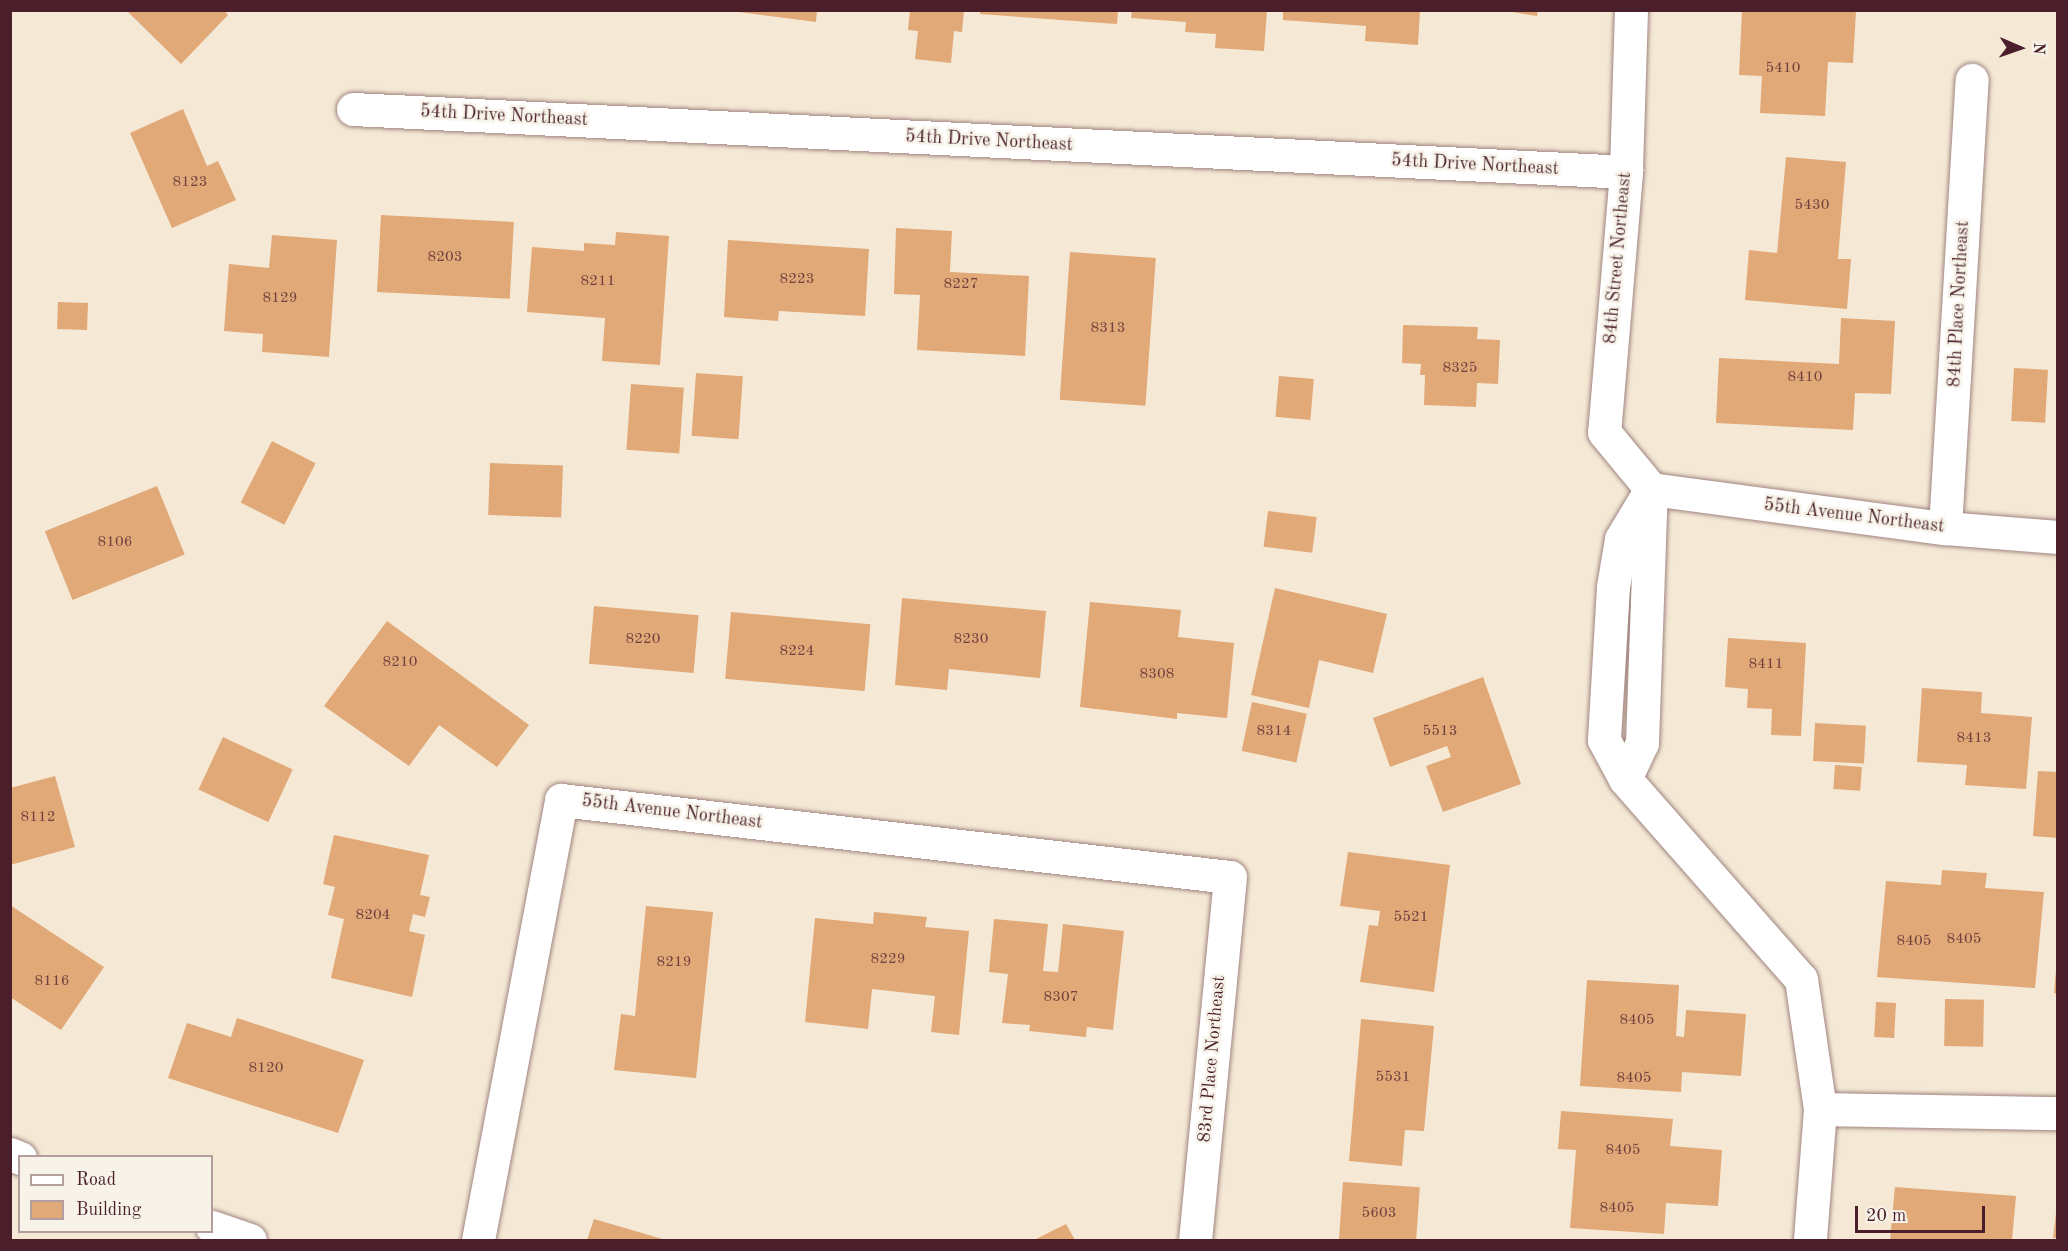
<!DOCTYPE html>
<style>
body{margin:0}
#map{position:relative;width:2068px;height:1251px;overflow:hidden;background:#f5e9d5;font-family:"Old Standard TT",serif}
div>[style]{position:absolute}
.building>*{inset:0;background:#e1a878;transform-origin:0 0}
.roads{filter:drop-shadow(0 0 2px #a08480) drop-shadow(0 0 2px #a08480)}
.minor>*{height:33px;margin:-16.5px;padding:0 16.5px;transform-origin:16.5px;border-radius:16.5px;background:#fff}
span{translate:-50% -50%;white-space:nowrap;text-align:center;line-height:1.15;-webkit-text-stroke:5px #f7f3e8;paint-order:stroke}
.number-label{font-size:15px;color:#70413e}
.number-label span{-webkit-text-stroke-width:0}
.street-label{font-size:18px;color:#4a1f2b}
.frame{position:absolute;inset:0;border:12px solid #4a1f2b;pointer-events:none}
.legend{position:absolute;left:18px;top:1155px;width:195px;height:78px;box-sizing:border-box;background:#f7f3e8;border:2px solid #b29e9c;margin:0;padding:8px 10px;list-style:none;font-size:18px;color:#4a1f2b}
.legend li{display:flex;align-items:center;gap:12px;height:30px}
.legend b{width:30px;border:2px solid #b29e9c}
.north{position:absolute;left:1990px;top:18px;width:60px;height:60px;-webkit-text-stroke:4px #f7f3e8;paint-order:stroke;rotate:92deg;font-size:16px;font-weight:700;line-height:24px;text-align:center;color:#4a1f2b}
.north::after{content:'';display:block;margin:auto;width:21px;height:27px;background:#4a1f2b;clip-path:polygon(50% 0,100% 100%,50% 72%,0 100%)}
.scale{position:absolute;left:1855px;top:1206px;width:130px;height:27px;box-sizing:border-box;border:3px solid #4a1f2b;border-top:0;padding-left:8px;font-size:18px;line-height:21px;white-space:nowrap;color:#4a1f2b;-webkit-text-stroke:4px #f7f3e8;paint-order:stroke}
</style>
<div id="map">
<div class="building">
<div style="clip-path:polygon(126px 10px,224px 10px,228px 15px,181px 64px)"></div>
<div style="clip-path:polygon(723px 10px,817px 10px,816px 22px)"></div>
<div style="clip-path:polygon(910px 10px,964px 10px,962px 32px,954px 31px,951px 63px,915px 59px,918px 31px,908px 30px)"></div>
<div style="clip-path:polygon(981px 10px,1118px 10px,1117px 24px,980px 14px)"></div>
<div style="clip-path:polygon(1132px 10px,1267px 10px,1264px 51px,1215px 48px,1216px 34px,1185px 32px,1186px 22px,1131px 18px)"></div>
<div style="clip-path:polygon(1283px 10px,1420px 10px,1418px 45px,1365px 41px,1366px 26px,1283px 20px)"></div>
<div style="clip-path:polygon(1500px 10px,1538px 10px,1537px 16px)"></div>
<div style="clip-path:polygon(1742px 10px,1856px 11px,1853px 63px,1828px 62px,1825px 116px,1760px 113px,1762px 76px,1739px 75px)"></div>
<div style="clip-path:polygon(183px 109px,207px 166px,218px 161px,236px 200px,172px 228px,130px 133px)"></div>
<div style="clip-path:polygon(1786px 157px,1846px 162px,1838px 259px,1851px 259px,1847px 309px,1745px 300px,1749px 250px,1777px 253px)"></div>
<div style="left:381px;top:215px;width:133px;height:77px;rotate:3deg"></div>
<div style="clip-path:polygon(896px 228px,952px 231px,950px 272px,1029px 276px,1025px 356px,917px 350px,920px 295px,894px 294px)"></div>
<div style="clip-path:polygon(616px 232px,669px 236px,660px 365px,602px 361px,605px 318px,527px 312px,532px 247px,584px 251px,584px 243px,615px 245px)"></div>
<div style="clip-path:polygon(272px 235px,337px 240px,329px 357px,262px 352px,263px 334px,224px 331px,229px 264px,269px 268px)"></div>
<div style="clip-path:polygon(728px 240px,869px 249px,865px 316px,779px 311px,778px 321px,724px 317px)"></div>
<div style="left:1070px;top:252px;width:86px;height:148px;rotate:4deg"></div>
<div style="left:58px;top:302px;width:30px;height:27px;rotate:2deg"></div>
<div style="clip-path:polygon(1841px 318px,1895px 321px,1891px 394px,1855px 393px,1853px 430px,1716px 423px,1719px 358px,1839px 364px)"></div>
<div style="clip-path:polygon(1403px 325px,1478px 327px,1477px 339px,1500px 340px,1498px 384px,1477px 383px,1476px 407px,1424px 405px,1425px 375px,1420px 375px,1421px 364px,1402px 363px)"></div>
<div style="left:2014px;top:368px;width:34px;height:53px;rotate:3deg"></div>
<div style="left:696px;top:373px;width:47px;height:63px;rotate:4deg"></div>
<div style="left:1279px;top:376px;width:35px;height:41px;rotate:5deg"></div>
<div style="left:631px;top:384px;width:53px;height:66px;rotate:4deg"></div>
<div style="left:272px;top:441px;width:49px;height:69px;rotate:27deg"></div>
<div style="left:490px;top:463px;width:73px;height:52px;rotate:2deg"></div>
<div style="left:157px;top:486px;width:74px;height:121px;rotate:68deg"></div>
<div style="left:1268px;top:511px;width:49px;height:36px;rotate:7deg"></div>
<div style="clip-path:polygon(1275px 588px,1387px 614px,1373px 673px,1319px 660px,1309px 708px,1251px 695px)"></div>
<div style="clip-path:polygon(902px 598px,1046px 611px,1040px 678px,949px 669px,947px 690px,895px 685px)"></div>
<div style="clip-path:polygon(1090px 602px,1181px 610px,1178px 637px,1234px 643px,1227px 718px,1177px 713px,1177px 719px,1080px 707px)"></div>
<div style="left:594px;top:606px;width:105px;height:58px;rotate:5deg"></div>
<div style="left:731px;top:612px;width:140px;height:67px;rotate:5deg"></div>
<div style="clip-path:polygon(387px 621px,529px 725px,497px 767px,439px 725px,409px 766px,324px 706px)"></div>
<div style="clip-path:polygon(1728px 638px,1806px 643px,1801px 736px,1771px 735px,1772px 709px,1747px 708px,1748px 689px,1725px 687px)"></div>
<div style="clip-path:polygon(1483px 677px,1521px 784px,1443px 812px,1426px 766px,1451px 757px,1447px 746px,1390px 767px,1373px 718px)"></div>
<div style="clip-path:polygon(1922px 688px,1982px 692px,1981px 713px,2032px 717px,2026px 789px,1965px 785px,1967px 765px,1917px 762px)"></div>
<div style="left:1252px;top:702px;width:56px;height:50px;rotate:12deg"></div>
<div style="left:1815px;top:723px;width:51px;height:38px;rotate:3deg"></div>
<div style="left:223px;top:737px;width:77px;height:58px;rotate:25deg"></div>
<div style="left:1835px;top:765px;width:27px;height:24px;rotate:4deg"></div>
<div style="clip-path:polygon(2038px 771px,2058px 772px,2058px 838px,2033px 836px)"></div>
<div style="clip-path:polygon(55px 776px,75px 847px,10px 865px,10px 788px)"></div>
<div style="clip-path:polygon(334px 835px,429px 855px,420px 895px,430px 897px,425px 917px,413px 914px,409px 931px,425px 935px,412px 997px,331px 978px,344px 919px,328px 915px,335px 887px,323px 884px)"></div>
<div style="clip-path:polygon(1348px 852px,1450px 865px,1434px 992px,1360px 982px,1369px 925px,1378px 926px,1380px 911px,1340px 906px)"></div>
<div style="clip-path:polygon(1942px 870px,1987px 873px,1985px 888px,2044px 892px,2035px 988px,1877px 977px,1886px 881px,1941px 885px)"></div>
<div style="clip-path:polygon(10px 905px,104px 967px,61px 1030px,10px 997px)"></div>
<div style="clip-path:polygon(646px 906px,713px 912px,696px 1078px,614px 1070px,621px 1014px,635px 1016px)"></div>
<div style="clip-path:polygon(874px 912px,927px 917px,925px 927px,969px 931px,959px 1035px,931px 1032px,935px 996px,872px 989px,868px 1029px,805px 1022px,815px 918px,873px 924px)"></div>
<div style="clip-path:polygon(994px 919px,1048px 924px,1043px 971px,1058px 972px,1063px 924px,1124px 931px,1113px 1030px,1087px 1027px,1086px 1037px,1029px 1031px,1030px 1025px,1002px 1023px,1008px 974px,989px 972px)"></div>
<div style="clip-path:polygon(2056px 970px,2058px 970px,2058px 994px,2054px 993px)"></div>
<div style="clip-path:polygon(1587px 980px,1679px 985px,1676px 1036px,1684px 1037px,1686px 1010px,1746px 1014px,1741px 1076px,1682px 1072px,1681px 1092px,1580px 1086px)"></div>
<div style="left:1945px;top:999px;width:39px;height:47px;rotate:1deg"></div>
<div style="left:1876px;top:1002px;width:20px;height:35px;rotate:3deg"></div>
<div style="clip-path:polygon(237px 1018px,364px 1060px,338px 1133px,168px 1078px,187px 1023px,231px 1037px)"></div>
<div style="clip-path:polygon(1361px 1019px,1434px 1026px,1424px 1131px,1405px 1130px,1402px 1166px,1349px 1161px)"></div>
<div style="clip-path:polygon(1561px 1111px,1673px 1119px,1670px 1146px,1722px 1150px,1718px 1206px,1666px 1203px,1664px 1234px,1570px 1228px,1576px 1150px,1558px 1149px)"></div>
<div style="left:1343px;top:1182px;width:77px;height:58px;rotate:4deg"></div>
<div style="clip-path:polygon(1895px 1187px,2016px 1196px,2012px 1240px,1890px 1240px)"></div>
<div style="clip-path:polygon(2056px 1213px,2058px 1213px,2058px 1238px,2053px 1238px)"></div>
<div style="clip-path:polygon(594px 1219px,666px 1240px,587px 1240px)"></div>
<div style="clip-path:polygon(1066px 1224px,1075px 1240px,1034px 1240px)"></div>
</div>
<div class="roads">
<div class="minor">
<div style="left:1631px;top:10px;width:162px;rotate:91.8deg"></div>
<div style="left:1626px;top:172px;width:261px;rotate:94.8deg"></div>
<div style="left:1604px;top:432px;width:74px;rotate:50.5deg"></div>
<div style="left:353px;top:109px;width:1275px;rotate:2.83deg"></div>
<div style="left:1651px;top:489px;width:58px;rotate:121deg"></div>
<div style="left:1621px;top:539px;width:49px;rotate:99.5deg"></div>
<div style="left:1613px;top:587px;width:153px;rotate:93.4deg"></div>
<div style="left:1604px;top:740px;width:44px;rotate:61.7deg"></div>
<div style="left:1625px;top:779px;width:266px;rotate:48.7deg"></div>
<div style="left:1801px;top:979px;width:131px;rotate:81.7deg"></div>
<div style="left:1820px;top:1109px;width:131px;rotate:94.4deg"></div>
<div style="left:1651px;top:489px;width:297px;rotate:7.6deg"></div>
<div style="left:1945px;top:528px;width:113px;rotate:4.6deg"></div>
<div style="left:1945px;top:528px;width:449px;rotate:-86.6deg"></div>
<div style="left:1625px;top:779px;width:40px;rotate:-65deg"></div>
<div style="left:1642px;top:743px;width:253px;rotate:-88deg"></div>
<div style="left:1820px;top:1109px;width:238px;rotate:1deg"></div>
<div style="left:10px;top:1154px;width:11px;rotate:22deg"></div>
<div style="left:212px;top:1227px;width:40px;rotate:18.9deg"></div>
<div style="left:478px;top:1240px;width:448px;rotate:-79.3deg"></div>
<div style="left:561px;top:800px;width:673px;rotate:6.57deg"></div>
<div style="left:1230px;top:877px;width:365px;rotate:95.5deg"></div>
</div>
</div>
<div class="number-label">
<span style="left:1783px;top:69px">5410</span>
<span style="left:190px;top:183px">8123</span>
<span style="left:1812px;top:206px">5430</span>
<span style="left:445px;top:258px">8203</span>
<span style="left:797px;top:280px">8223</span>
<span style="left:598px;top:282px">8211</span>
<span style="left:961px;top:285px">8227</span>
<span style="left:280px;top:299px">8129</span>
<span style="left:1108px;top:329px">8313</span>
<span style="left:1460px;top:369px">8325</span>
<span style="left:1805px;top:378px">8410</span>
<span style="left:115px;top:543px">8106</span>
<span style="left:643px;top:640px">8220</span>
<span style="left:971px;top:640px">8230</span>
<span style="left:797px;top:652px">8224</span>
<span style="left:400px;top:663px">8210</span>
<span style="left:1766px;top:665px">8411</span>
<span style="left:1157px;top:675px">8308</span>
<span style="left:1274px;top:732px">8314</span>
<span style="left:1440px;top:732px">5513</span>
<span style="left:1974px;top:739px">8413</span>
<span style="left:38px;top:818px">8112</span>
<span style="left:373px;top:916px">8204</span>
<span style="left:1411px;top:918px">5521</span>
<span style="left:1964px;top:940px">8405</span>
<span style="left:1914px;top:942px">8405</span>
<span style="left:888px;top:960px">8229</span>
<span style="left:674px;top:963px">8219</span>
<span style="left:52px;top:982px">8116</span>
<span style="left:1061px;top:998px">8307</span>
<span style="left:1637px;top:1021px">8405</span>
<span style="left:266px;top:1069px">8120</span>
<span style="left:1393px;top:1078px">5531</span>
<span style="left:1634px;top:1079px">8405</span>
<span style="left:1623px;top:1151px">8405</span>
<span style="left:1617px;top:1209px">8405</span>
<span style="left:1379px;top:1214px">5603</span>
</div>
<div class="street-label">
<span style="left:504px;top:116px;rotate:3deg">54th Drive Northeast</span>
<span style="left:989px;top:141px;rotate:3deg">54th Drive Northeast</span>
<span style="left:1475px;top:165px;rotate:3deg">54th Drive Northeast</span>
<span style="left:1618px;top:258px;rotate:-85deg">84th Street Northeast</span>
<span style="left:1959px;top:304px;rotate:-87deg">84th Place Northeast</span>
<span style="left:1854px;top:516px;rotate:7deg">55th Avenue Northeast</span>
<span style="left:672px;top:812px;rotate:7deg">55th Avenue Northeast</span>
<span style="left:1212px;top:1059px;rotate:-85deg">83rd Place Northeast</span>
</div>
<div class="frame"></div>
<ul class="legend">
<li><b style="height:8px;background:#fff"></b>Road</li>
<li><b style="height:16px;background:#e1a878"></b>Building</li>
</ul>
<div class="north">N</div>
<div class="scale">20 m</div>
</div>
